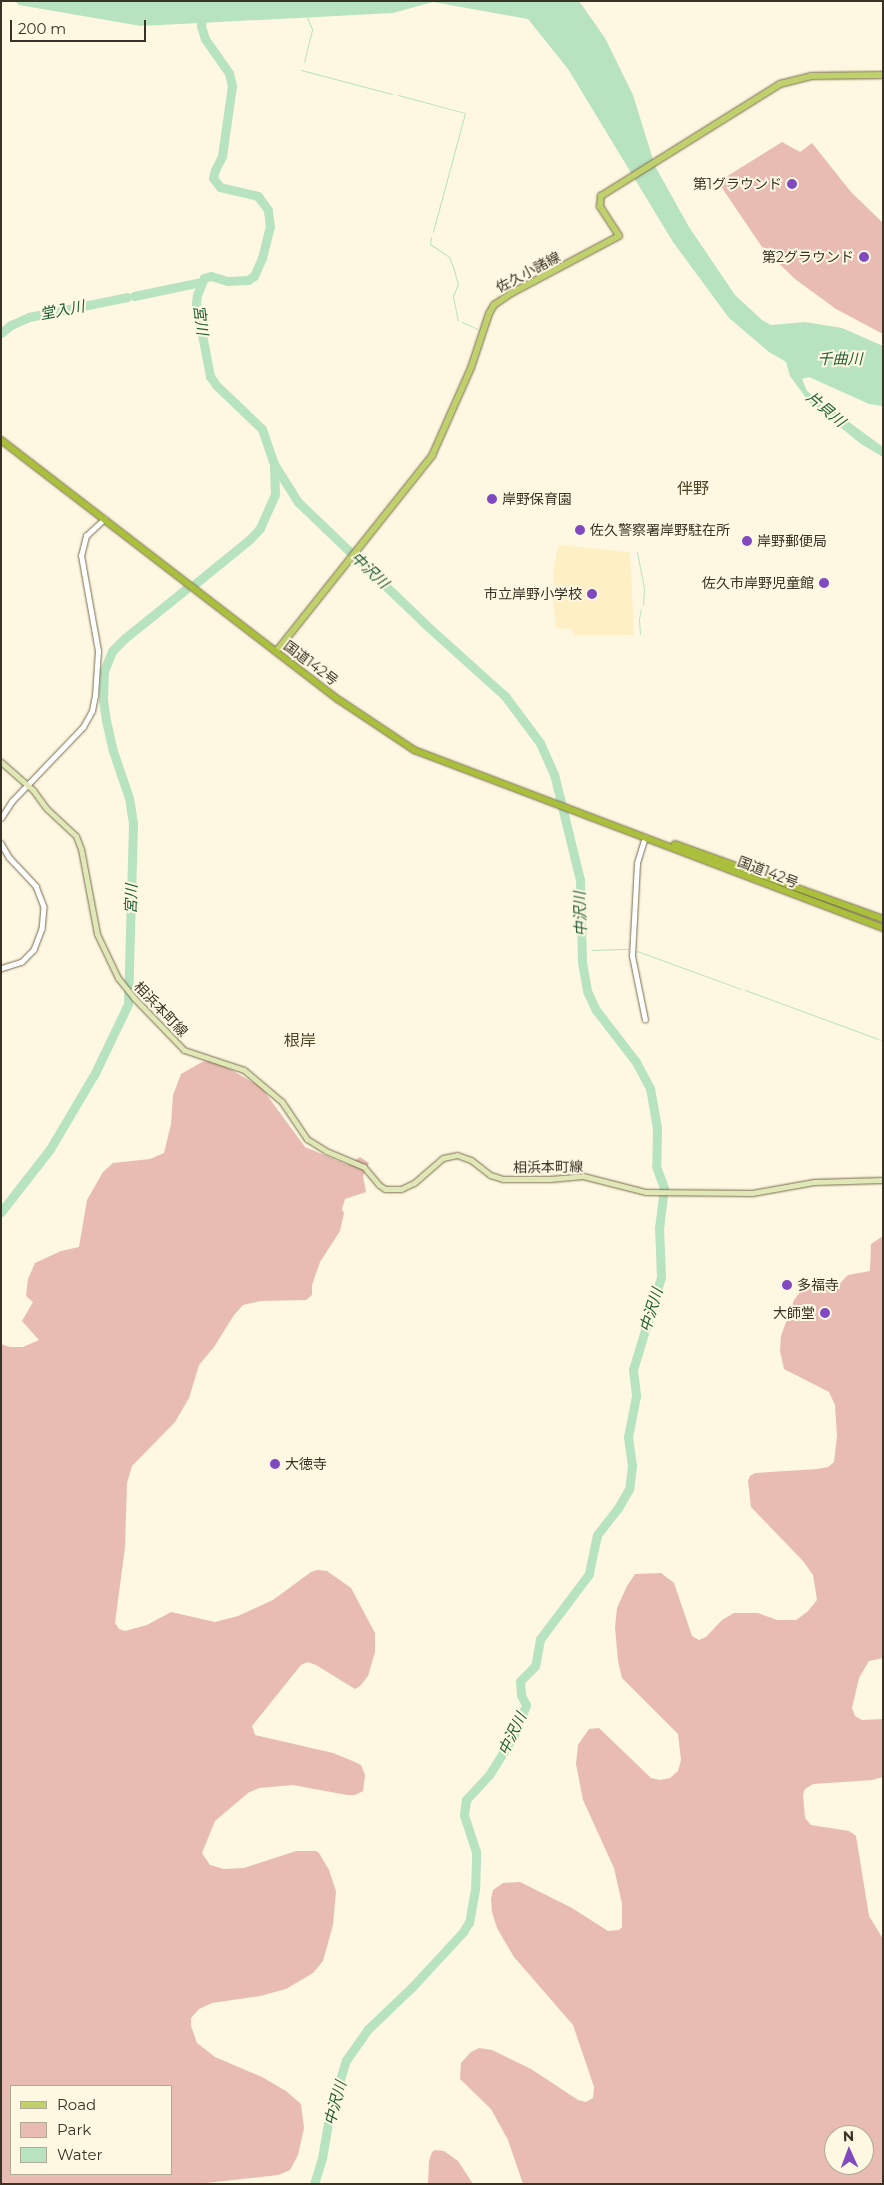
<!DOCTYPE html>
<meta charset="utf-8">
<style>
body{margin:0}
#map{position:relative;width:884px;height:2185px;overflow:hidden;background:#fef7e2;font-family:Montserrat,"Noto Sans JP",sans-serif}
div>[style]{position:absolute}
.built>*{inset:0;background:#feefc4}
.green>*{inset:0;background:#e8bcb3}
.water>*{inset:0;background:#b8e3c0}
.stream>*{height:1px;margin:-0.5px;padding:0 0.5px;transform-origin:0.5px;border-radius:0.5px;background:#b8e3c0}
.river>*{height:9px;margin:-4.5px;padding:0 4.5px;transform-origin:4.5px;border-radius:4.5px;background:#b8e3c0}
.roads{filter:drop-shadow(0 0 1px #776c4c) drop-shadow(0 0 1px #776c4c)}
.tertiary>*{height:4.5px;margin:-2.25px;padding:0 2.25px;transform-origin:2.25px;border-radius:2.25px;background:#fff}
.secondary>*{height:5px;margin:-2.5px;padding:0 2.5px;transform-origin:2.5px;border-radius:2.5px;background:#dfe8b6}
.primary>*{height:5.5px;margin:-2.75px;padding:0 2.75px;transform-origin:2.75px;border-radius:2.75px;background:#bfd06d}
.trunk>*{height:6px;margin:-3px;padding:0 3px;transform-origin:3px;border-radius:3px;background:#aac03c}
.dots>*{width:14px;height:14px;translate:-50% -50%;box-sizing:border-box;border:2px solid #fef7e2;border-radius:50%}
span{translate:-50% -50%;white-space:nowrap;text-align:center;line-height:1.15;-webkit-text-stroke:4px #fef7e2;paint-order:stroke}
.poi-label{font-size:14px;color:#383325}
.right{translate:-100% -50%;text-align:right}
.left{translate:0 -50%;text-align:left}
.street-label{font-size:14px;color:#383325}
.water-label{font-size:15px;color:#205e33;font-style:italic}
.quarter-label{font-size:16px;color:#4f4426}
.frame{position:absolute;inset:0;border:2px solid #383325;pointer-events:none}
.legend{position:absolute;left:10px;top:2085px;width:162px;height:90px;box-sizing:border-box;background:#fef7e2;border:1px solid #afa996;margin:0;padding:6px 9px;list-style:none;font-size:15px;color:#383325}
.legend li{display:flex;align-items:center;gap:10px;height:25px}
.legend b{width:25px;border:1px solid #afa996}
.north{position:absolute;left:824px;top:2125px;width:50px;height:50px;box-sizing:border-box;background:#fef7e2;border:1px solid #afa996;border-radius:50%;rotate:358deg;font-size:14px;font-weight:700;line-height:20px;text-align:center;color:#383325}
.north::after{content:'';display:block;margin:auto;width:18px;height:22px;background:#8049bf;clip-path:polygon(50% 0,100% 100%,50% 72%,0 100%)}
.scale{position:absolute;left:10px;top:20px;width:136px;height:22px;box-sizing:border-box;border:2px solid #383325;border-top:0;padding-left:6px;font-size:15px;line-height:18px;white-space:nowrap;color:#383325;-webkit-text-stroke:4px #fef7e2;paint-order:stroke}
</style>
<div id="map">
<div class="built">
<div style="clip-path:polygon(559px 545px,629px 552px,630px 554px,634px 635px,573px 635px,572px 629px,556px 628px,553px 599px,554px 566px)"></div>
</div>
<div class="green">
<div style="clip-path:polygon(782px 142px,800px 152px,812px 143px,851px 192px,883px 223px,883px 334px,836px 309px,795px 279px,762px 247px,718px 182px)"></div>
<div style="clip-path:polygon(evenodd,214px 1060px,261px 1087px,305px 1147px,348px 1165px,360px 1157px,369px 1163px,363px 1176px,366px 1192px,345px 1199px,342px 1209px,344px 1213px,340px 1231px,320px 1262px,312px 1285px,312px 1295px,306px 1300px,260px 1301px,243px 1305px,234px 1315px,214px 1347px,199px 1365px,189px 1398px,175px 1422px,132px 1466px,127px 1483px,125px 1547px,115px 1623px,119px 1629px,125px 1631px,147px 1625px,171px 1612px,215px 1622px,238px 1616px,273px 1600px,311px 1572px,317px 1570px,327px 1571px,351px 1588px,375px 1633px,375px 1652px,368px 1676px,360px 1686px,355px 1689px,316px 1665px,308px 1662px,301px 1665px,252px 1726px,255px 1735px,333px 1753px,355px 1762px,361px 1765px,365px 1775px,363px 1791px,355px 1795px,347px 1795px,293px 1785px,259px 1788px,248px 1793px,215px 1821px,202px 1853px,210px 1865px,224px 1869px,244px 1868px,296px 1851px,316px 1851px,319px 1853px,329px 1870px,336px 1891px,333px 1925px,323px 1961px,313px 1973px,286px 1989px,260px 1996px,212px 2003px,199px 2009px,191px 2018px,191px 2026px,197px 2043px,215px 2057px,262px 2077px,286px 2091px,301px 2104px,304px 2128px,298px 2155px,290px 2170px,278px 2175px,196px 2184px,1px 2184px,1px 1344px,10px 1347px,23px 1347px,39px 1340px,22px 1321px,33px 1302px,26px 1296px,28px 1279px,35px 1263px,61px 1251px,79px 1247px,87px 1200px,103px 1172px,113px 1163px,150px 1159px,164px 1153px,171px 1124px,173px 1095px,181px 1074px,202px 1062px,214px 1060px,11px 2086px,171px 2086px,171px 2174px,11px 2174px,11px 2086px)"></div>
<div style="clip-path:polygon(evenodd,883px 1236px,883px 1658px,869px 1661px,859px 1678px,852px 1708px,855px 1716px,862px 1720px,883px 1719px,883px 1777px,872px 1780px,813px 1784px,805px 1789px,803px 1795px,805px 1818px,811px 1825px,849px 1831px,856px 1836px,869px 1916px,883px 1939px,883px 2184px,523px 2184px,508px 2140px,491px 2109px,460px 2079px,461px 2063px,471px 2052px,479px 2048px,492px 2050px,531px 2069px,578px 2100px,586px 2102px,593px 2098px,594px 2087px,573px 2025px,514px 1957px,497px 1928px,492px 1912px,491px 1899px,493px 1890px,503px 1883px,520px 1882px,572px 1908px,608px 1931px,619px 1930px,622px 1927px,622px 1904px,614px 1868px,583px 1800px,576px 1764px,578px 1745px,589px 1729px,599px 1728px,651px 1778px,660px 1780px,670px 1778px,678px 1771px,681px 1760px,678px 1734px,622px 1678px,618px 1661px,615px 1627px,617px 1608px,627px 1586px,635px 1574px,661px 1573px,674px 1583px,692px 1636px,699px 1640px,706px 1637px,722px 1620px,734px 1613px,758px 1613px,777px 1620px,796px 1620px,807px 1612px,817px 1600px,813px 1575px,803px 1561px,751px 1507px,748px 1481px,750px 1476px,755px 1473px,817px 1469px,828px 1467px,834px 1462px,837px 1436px,835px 1405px,829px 1392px,784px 1369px,780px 1351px,781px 1336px,794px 1300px,807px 1283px,816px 1283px,824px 1289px,836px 1287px,848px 1275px,870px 1271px,871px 1244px,883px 1236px,834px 2135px,864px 2135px,864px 2165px,834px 2165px,834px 2135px)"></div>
<div style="clip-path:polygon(435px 2150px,444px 2151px,458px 2161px,473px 2184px,428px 2184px,429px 2161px,432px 2152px)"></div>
</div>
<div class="water">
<div style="clip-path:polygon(15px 1px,579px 1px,605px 38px,633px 95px,655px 166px,689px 227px,735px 295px,762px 320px,771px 325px,805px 322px,842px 328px,883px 346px,883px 406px,869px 404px,809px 377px,802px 379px,807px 391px,883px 447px,883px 457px,861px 444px,809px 402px,790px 376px,786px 362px,769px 352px,729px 318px,673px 242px,568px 69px,528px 19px,433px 2px,393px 13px,141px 26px,19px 5px)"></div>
</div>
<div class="stream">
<div style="left:304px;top:62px;width:34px;rotate:-76deg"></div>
<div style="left:312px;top:29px;width:13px;rotate:-113deg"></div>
<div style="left:301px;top:70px;width:94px;rotate:14.8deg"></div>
<div style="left:398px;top:95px;width:69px;rotate:15deg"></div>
<div style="left:465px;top:113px;width:123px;rotate:105.1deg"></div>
<div style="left:431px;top:237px;width:7px;rotate:98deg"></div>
<div style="left:430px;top:244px;width:23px;rotate:34deg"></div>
<div style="left:449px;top:257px;width:11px;rotate:68deg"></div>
<div style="left:453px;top:267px;width:18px;rotate:74deg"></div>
<div style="left:458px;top:284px;width:13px;rotate:113deg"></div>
<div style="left:453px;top:296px;width:25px;rotate:79deg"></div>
<div style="left:462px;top:322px;width:17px;rotate:24deg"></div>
<div style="left:637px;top:552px;width:37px;rotate:79deg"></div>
<div style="left:644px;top:588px;width:17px;rotate:93deg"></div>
<div style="left:640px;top:634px;width:15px;rotate:-94deg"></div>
<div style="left:639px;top:619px;width:10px;rotate:-79deg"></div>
<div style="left:581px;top:950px;width:3px"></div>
<div style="left:592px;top:950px;width:36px;rotate:-2deg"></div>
<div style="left:637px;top:951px;width:111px;rotate:20.1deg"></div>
<div style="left:745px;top:990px;width:142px;rotate:20.2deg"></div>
<div style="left:881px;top:1040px;width:2px"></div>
</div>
<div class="river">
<div style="left:134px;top:296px;width:68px;rotate:-11.8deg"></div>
<div style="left:1px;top:333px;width:13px;rotate:-39deg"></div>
<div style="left:11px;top:325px;width:20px;rotate:-24deg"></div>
<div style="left:29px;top:317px;width:100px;rotate:-11.5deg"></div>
<div style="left:274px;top:464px;width:45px;rotate:57.7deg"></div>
<div style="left:298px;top:502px;width:176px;rotate:43.8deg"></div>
<div style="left:425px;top:624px;width:108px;rotate:42deg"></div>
<div style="left:505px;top:696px;width:59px;rotate:53.3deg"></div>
<div style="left:540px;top:743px;width:34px;rotate:66deg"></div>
<div style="left:554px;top:774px;width:109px;rotate:76.2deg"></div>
<div style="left:580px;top:880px;width:82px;rotate:88.6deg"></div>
<div style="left:582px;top:962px;width:29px;rotate:80deg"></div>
<div style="left:587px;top:991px;width:21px;rotate:65deg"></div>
<div style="left:596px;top:1010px;width:66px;rotate:52.4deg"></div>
<div style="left:636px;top:1062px;width:30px;rotate:62deg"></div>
<div style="left:650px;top:1088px;width:40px;rotate:80deg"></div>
<div style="left:657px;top:1127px;width:39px;rotate:91deg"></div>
<div style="left:656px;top:1166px;width:23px;rotate:70deg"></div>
<div style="left:664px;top:1188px;width:39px;rotate:97deg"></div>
<div style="left:659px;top:1227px;width:50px;rotate:87.7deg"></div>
<div style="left:661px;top:1277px;width:97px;rotate:106.8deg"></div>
<div style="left:633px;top:1370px;width:26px;rotate:83deg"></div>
<div style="left:636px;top:1396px;width:42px;rotate:101deg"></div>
<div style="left:628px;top:1437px;width:29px;rotate:82deg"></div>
<div style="left:632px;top:1466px;width:23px;rotate:97deg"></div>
<div style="left:629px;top:1489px;width:22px;rotate:120deg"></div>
<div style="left:618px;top:1508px;width:34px;rotate:128deg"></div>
<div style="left:597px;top:1535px;width:40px;rotate:102deg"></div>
<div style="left:589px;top:1574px;width:81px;rotate:127deg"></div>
<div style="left:540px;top:1639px;width:27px;rotate:100deg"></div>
<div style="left:535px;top:1666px;width:21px;rotate:135deg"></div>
<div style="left:520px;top:1681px;width:14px;rotate:86deg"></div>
<div style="left:521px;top:1695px;width:11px;rotate:63deg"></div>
<div style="left:526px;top:1705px;width:32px;rotate:112deg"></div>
<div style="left:514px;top:1735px;width:47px;rotate:122deg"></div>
<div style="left:489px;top:1775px;width:34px;rotate:133deg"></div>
<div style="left:466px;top:1800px;width:15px;rotate:98deg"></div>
<div style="left:464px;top:1815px;width:38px;rotate:72deg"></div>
<div style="left:476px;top:1851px;width:11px;rotate:90deg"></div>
<div style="left:476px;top:1862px;width:27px;rotate:92deg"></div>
<div style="left:475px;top:1889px;width:34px;rotate:100deg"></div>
<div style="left:469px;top:1922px;width:12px;rotate:121deg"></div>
<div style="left:463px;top:1932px;width:75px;rotate:132.8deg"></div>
<div style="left:412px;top:1987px;width:61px;rotate:136.3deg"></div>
<div style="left:368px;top:2029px;width:38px;rotate:125deg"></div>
<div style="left:346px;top:2060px;width:54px;rotate:107.1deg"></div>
<div style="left:330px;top:2112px;width:47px;rotate:99.9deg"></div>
<div style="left:322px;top:2158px;width:27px;rotate:107deg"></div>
<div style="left:196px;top:583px;width:68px;rotate:-39.1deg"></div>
<div style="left:249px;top:540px;width:16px;rotate:-47deg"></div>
<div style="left:260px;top:528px;width:37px;rotate:-66deg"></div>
<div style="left:275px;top:494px;width:30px;rotate:-92deg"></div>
<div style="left:274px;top:464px;width:37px;rotate:-109deg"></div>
<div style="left:262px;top:429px;width:64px;rotate:-136.3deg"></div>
<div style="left:216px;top:385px;width:11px;rotate:-124deg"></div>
<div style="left:210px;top:376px;width:74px;rotate:-100.9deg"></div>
<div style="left:196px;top:303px;width:8px;rotate:-83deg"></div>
<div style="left:197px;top:295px;width:18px;rotate:-68deg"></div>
<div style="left:204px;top:278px;width:7px;rotate:-16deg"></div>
<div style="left:211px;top:276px;width:17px;rotate:17deg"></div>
<div style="left:227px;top:281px;width:21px;rotate:-3deg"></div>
<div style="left:248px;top:280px;width:7px;rotate:-34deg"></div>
<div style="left:254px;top:276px;width:20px;rotate:-66deg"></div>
<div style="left:262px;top:258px;width:32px;rotate:-76deg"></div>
<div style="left:270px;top:227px;width:17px;rotate:-97deg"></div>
<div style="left:268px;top:210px;width:17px;rotate:-126deg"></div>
<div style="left:258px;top:196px;width:39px;rotate:-167deg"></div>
<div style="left:220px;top:187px;width:11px;rotate:-128deg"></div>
<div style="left:213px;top:178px;width:8px;rotate:-76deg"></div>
<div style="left:215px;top:170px;width:16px;rotate:-63deg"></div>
<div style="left:222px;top:156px;width:71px;rotate:-81.9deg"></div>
<div style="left:232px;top:86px;width:13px;rotate:-103deg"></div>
<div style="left:229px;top:73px;width:42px;rotate:-125.2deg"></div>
<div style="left:205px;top:39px;width:14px;rotate:-107deg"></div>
<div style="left:201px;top:26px;width:13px;rotate:-81deg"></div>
<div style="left:1px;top:1212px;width:80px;rotate:-52.1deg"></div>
<div style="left:50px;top:1149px;width:88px;rotate:-59.4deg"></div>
<div style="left:95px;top:1073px;width:76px;rotate:-64.4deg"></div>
<div style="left:128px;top:1004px;width:181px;rotate:-88.4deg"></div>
<div style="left:133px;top:823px;width:25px;rotate:-99deg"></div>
<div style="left:129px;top:798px;width:50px;rotate:-108.8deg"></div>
<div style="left:113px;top:751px;width:31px;rotate:-103deg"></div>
<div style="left:106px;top:721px;width:22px;rotate:-98deg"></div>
<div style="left:103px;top:699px;width:28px;rotate:-88deg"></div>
<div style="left:104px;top:671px;width:22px;rotate:-68deg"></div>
<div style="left:112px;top:651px;width:18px;rotate:-45deg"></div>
<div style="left:125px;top:638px;width:78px;rotate:-38.8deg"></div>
</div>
<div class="roads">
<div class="tertiary">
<div style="left:1px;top:818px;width:20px;rotate:-57deg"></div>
<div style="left:12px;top:801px;width:103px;rotate:-46.2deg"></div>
<div style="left:83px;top:727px;width:18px;rotate:-61deg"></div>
<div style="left:92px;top:711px;width:15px;rotate:-79deg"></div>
<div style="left:95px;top:696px;width:45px;rotate:-86.2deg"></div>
<div style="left:98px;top:651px;width:97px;rotate:-100.1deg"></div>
<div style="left:81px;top:556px;width:21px;rotate:-76deg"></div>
<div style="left:86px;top:536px;width:25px;rotate:-43deg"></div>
<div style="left:1px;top:843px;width:16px;rotate:60deg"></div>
<div style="left:9px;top:857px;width:40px;rotate:47deg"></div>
<div style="left:36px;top:886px;width:22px;rotate:69deg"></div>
<div style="left:44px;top:907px;width:22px;rotate:95deg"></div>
<div style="left:42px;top:929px;width:22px;rotate:111deg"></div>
<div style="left:34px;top:950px;width:17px;rotate:135deg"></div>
<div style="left:22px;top:962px;width:22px;rotate:162deg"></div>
<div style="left:645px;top:1020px;width:65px;rotate:-101.5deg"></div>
<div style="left:632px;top:956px;width:93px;rotate:-86.9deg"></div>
<div style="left:637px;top:863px;width:27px;rotate:-73deg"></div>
</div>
<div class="secondary">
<div style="left:1px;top:762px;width:43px;rotate:41.2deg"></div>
<div style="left:33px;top:790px;width:22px;rotate:54deg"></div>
<div style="left:46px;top:808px;width:41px;rotate:43deg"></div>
<div style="left:76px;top:836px;width:14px;rotate:69deg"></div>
<div style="left:81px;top:849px;width:86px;rotate:79.3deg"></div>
<div style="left:97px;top:934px;width:49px;rotate:64.5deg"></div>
<div style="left:118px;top:978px;width:26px;rotate:51deg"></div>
<div style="left:134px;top:998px;width:72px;rotate:46.1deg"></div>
<div style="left:184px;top:1050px;width:63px;rotate:18.4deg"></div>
<div style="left:244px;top:1070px;width:50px;rotate:40.1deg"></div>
<div style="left:282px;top:1102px;width:45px;rotate:56deg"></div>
<div style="left:307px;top:1139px;width:22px;rotate:32deg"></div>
<div style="left:326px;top:1151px;width:41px;rotate:22.8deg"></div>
<div style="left:364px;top:1167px;width:23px;rotate:50deg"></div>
<div style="left:379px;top:1185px;width:7px;rotate:34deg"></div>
<div style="left:385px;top:1189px;width:16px"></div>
<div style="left:401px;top:1189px;width:14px;rotate:-25deg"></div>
<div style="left:414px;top:1183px;width:38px;rotate:-41deg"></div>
<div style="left:443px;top:1158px;width:14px;rotate:-12deg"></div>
<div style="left:457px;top:1155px;width:15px;rotate:20deg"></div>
<div style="left:471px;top:1160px;width:24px;rotate:38deg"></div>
<div style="left:490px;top:1175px;width:14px;rotate:17deg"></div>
<div style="left:503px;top:1179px;width:47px"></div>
<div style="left:550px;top:1179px;width:33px;rotate:-5deg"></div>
<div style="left:583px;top:1176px;width:65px;rotate:14.3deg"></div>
<div style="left:646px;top:1192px;width:106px;rotate:0.5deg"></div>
<div style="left:752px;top:1193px;width:63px;rotate:-10.1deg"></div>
<div style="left:814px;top:1182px;width:69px;rotate:-1.7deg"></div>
</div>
<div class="primary">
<div style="left:276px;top:652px;width:251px;rotate:-51.5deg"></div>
<div style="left:432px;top:456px;width:96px;rotate:-66.1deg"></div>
<div style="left:471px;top:368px;width:57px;rotate:-71.6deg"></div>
<div style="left:489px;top:314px;width:10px;rotate:-61deg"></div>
<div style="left:494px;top:305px;width:22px;rotate:-34deg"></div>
<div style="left:512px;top:293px;width:121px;rotate:-28deg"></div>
<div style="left:619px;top:236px;width:35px;rotate:-123deg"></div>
<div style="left:600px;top:207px;width:11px;rotate:-85deg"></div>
<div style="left:601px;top:196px;width:211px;rotate:-32deg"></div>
<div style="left:780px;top:84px;width:32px;rotate:-14deg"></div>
<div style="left:811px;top:76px;width:72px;rotate:-0.8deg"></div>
</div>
<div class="trunk">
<div style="left:1px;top:440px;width:426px;rotate:37.6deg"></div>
<div style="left:339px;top:700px;width:90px;rotate:33.7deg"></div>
<div style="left:414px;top:750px;width:502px;rotate:20.78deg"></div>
<div style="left:675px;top:844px;width:221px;rotate:19.8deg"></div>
</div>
</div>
<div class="dots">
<div style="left:792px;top:184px;background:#8049bf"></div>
<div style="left:864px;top:257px;background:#8049bf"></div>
<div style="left:492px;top:499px;background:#8049bf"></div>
<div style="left:580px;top:530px;background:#8049bf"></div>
<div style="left:747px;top:541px;background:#8049bf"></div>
<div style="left:824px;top:583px;background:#8049bf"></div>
<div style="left:592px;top:594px;background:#8049bf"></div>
<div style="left:787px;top:1285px;background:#8049bf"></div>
<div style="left:825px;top:1313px;background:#8049bf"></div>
<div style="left:275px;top:1464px;background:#8049bf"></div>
</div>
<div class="poi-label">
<span class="right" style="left:782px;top:184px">第1グラウンド</span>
<span class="right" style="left:854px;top:257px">第2グラウンド</span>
<span class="left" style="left:502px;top:499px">岸野保育園</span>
<span class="left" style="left:590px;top:530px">佐久警察署岸野駐在所</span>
<span class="left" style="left:757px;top:541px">岸野郵便局</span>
<span class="right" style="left:814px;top:583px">佐久市岸野児童館</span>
<span class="right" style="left:582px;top:594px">市立岸野小学校</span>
<span class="left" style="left:797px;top:1285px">多福寺</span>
<span class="right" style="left:815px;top:1313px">大師堂</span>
<span class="left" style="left:285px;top:1464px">大徳寺</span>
</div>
<div class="street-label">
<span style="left:528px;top:272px;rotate:-28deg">佐久小諸線</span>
<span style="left:311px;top:663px;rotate:37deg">国道142号</span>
<span style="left:768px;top:872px;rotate:21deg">国道142号</span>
<span style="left:161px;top:1009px;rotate:46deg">相浜本町線</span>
<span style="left:548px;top:1167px;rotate:-1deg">相浜本町線</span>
</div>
<div class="water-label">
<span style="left:62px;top:310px;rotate:-11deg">堂入川</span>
<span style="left:201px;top:320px;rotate:83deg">宮川</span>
<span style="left:840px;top:359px">千曲川</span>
<span style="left:826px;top:409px;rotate:40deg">片貝川</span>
<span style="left:370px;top:570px;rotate:43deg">中沢川</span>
<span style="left:131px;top:899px;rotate:-88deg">宮川</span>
<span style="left:580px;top:914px;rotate:-92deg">中沢川</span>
<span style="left:651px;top:1310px;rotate:-73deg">中沢川</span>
<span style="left:512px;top:1734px;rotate:-64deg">中沢川</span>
<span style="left:335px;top:2103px;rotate:-75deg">中沢川</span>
</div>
<div class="quarter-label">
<span style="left:693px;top:489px">伴野</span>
<span style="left:300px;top:1041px">根岸</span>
</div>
<div class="frame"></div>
<ul class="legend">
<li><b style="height:6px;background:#bfd06d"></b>Road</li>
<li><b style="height:14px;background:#e8bcb3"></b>Park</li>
<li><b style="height:14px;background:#b8e3c0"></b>Water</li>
</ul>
<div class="north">N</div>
<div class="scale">200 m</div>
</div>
